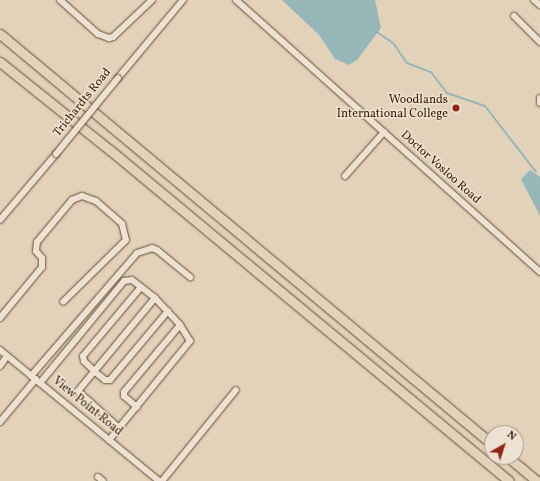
<!DOCTYPE html>
<style>
body{margin:0}
#map{position:relative;width:540px;height:481px;overflow:hidden;background:#e3d2ba;font-family:Vollkorn,serif}
div>[style]{position:absolute}
.water>*{inset:0;background:#97b6b8}
.stream>*{height:2px;margin:-1px;padding:0 1px;transform-origin:1px;border-radius:1px;background:#97b6b8}
.roads{filter:drop-shadow(0 0 1px #634c32) drop-shadow(0 0 1px #634c32)}
.minor>*{height:6px;margin:-3px;padding:0 3px;transform-origin:3px;border-radius:3px;background:#ede2d2}
.highway>*{height:9px;margin:-4.5px;padding:0 4.5px;transform-origin:4.5px;border-radius:4.5px;background:#e3d2ba}
.bridges{filter:drop-shadow(0 0 1px #634c32) drop-shadow(0 0 1px #634c32)}
.minor-bridge>*{height:6px;margin:-3px;padding:0 3px;transform-origin:3px;border-radius:3px;background:#ede2d2}
.dots>*{width:11px;height:11px;translate:-50% -50%;box-sizing:border-box;border:2px solid #ede2d2;border-radius:50%}
span{translate:-50% -50%;white-space:nowrap;text-align:center;line-height:1.15;-webkit-text-stroke:3px #ede2d2;paint-order:stroke}
.poi-label{font-size:12px;color:#381f04}
.right{translate:-100% -50%;text-align:right}
.street-label{font-size:12px;color:#381f04}
.north{position:absolute;left:484px;top:425px;width:40px;height:40px;box-sizing:border-box;background:#ede2d2;border:1px solid #a59480;border-radius:50%;rotate:39deg;font-size:11px;font-weight:700;line-height:16px;text-align:center;color:#381f04}
.north::after{content:'';display:block;margin:auto;width:14px;height:18px;background:#8f2418;clip-path:polygon(50% 0,100% 100%,50% 72%,0 100%)}
</style>
<div id="map">
<div class="water">
<div style="clip-path:polygon(282px 0,375px 0,381px 28px,357px 60px,349px 65px,335px 59px,319px 35px)"></div>
<div style="clip-path:polygon(530px 170px,540px 177px,540px 216px,521px 179px)"></div>
</div>
<div class="stream">
<div style="left:377px;top:32px;width:21px;rotate:35deg"></div>
<div style="left:394px;top:44px;width:23px;rotate:56deg"></div>
<div style="left:407px;top:63px;width:26px;rotate:21deg"></div>
<div style="left:431px;top:72px;width:26px;rotate:53deg"></div>
<div style="left:447px;top:93px;width:40px;rotate:18.9deg"></div>
<div style="left:485px;top:106px;width:83px;rotate:52.3deg"></div>
</div>
<div class="roads">
<div class="minor">
<div style="left:60px;top:0;width:51px;rotate:41.8deg"></div>
<div style="left:98px;top:34px;width:12px;rotate:20deg"></div>
<div style="left:109px;top:38px;width:4px;rotate:-14deg"></div>
<div style="left:113px;top:37px;width:54px;rotate:-43.5deg"></div>
<div style="left:236px;top:0;width:408px;rotate:41.8deg"></div>
<div style="left:534px;top:0;width:8px;rotate:40deg"></div>
<div style="left:514px;top:16px;width:37px;rotate:45deg"></div>
<div style="left:118px;top:78px;width:102px;rotate:-50.2deg"></div>
<div style="left:540px;top:98px;width:5px;rotate:90deg"></div>
<div style="left:345px;top:176px;width:59px;rotate:-48.4deg"></div>
<div style="left:0;top:220px;width:87px;rotate:-49.7deg"></div>
<div style="left:141px;top:287px;width:90px;rotate:130deg"></div>
<div style="left:83px;top:356px;width:5px;rotate:79deg"></div>
<div style="left:84px;top:361px;width:14px;rotate:45deg"></div>
<div style="left:94px;top:371px;width:14px;rotate:39deg"></div>
<div style="left:105px;top:380px;width:5px"></div>
<div style="left:110px;top:380px;width:90px;rotate:-50deg"></div>
<div style="left:0;top:318px;width:66px;rotate:-50.5deg"></div>
<div style="left:42px;top:267px;width:9px;rotate:-90deg"></div>
<div style="left:42px;top:258px;width:9px;rotate:-131deg"></div>
<div style="left:36px;top:251px;width:9px;rotate:-84deg"></div>
<div style="left:37px;top:242px;width:55px;rotate:-50.2deg"></div>
<div style="left:72px;top:200px;width:11px;rotate:-22deg"></div>
<div style="left:82px;top:196px;width:15px;rotate:20deg"></div>
<div style="left:96px;top:201px;width:35px;rotate:41deg"></div>
<div style="left:122px;top:224px;width:16px;rotate:76deg"></div>
<div style="left:126px;top:240px;width:88px;rotate:135.5deg"></div>
<div style="left:0;top:350px;width:206px;rotate:39.5deg"></div>
<div style="left:0;top:366px;width:12px;rotate:-55deg"></div>
<div style="left:31px;top:376px;width:162px;rotate:-49.2deg"></div>
<div style="left:137px;top:253px;width:16px;rotate:-18deg"></div>
<div style="left:152px;top:248px;width:5px;rotate:22deg"></div>
<div style="left:157px;top:250px;width:43px;rotate:39.3deg"></div>
<div style="left:40px;top:383px;width:132px;rotate:-50.5deg"></div>
<div style="left:124px;top:281px;width:8px;rotate:-7deg"></div>
<div style="left:132px;top:280px;width:29px;rotate:38deg"></div>
<div style="left:155px;top:298px;width:37px;rotate:47deg"></div>
<div style="left:180px;top:325px;width:19px;rotate:58deg"></div>
<div style="left:190px;top:341px;width:128px;rotate:129.3deg"></div>
<div style="left:137px;top:407px;width:17px;rotate:-140deg"></div>
<div style="left:124px;top:396px;width:4px;rotate:-90deg"></div>
<div style="left:124px;top:392px;width:87px;rotate:-50.1deg"></div>
<div style="left:0;top:422px;width:56px;rotate:-50.1deg"></div>
<div style="left:119px;top:428px;width:55px;rotate:-137.9deg"></div>
<div style="left:78px;top:391px;width:121px;rotate:-50.4deg"></div>
<div style="left:98px;top:477px;width:6px;rotate:39deg"></div>
<div style="left:162px;top:481px;width:117px;rotate:-50.9deg"></div>
</div>
<div class="highway">
<div style="left:0;top:34px;width:640px;rotate:39.81deg"></div>
<div style="left:0;top:62px;width:141px;rotate:38.7deg"></div>
<div style="left:110px;top:150px;width:518px;rotate:39.68deg"></div>
<div style="left:508px;top:457px;width:38px;rotate:40deg"></div>
</div>
</div>
<div class="bridges">
<div class="minor-bridge">
<div style="left:56px;top:154px;width:98px;rotate:-50.8deg"></div>
</div>
</div>
<div class="dots">
<div style="left:456px;top:108px;background:#8f2418"></div>
</div>
<div class="poi-label">
<span class="right" style="left:448px;top:108px">Woodlands<br>International College</span>
</div>
<div class="street-label">
<span style="left:83px;top:103px;rotate:-51deg">Trichardts Road</span>
<span style="left:440px;top:168px;rotate:42deg">Doctor Vosloo Road</span>
<span style="left:87px;top:407px;rotate:39deg">View Point Road</span>
</div>
<div class="north">N</div>
</div>
